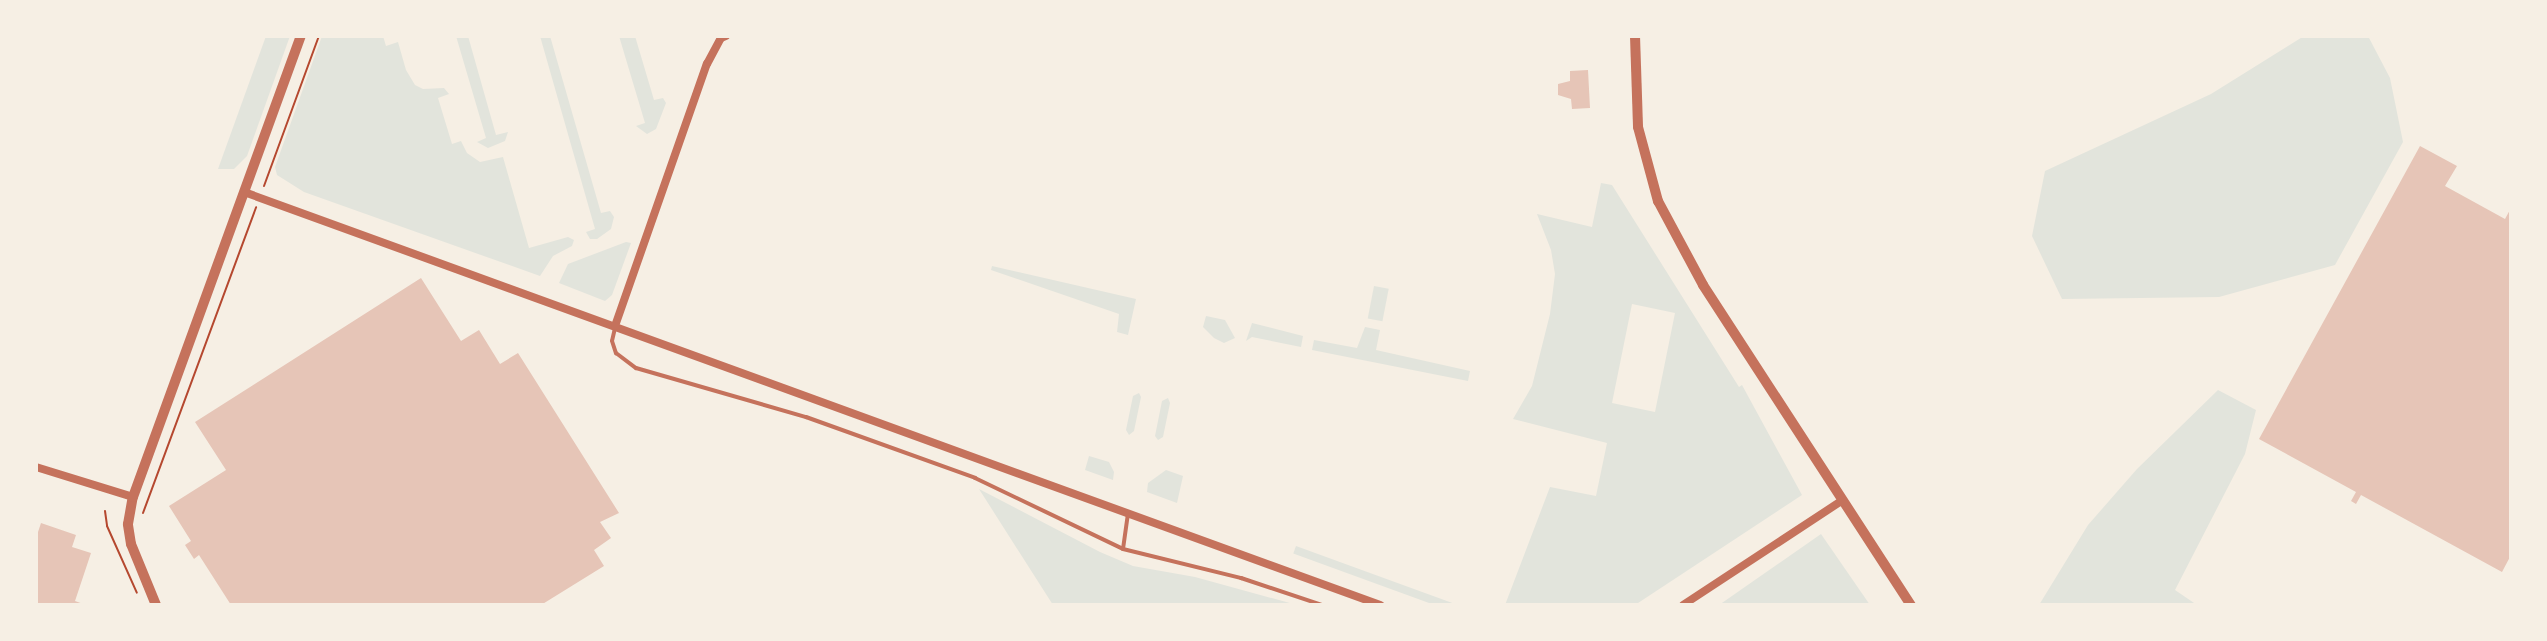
<!DOCTYPE html>
<style>
body{margin:0}
#map{position:relative;width:2547px;height:641px;overflow:hidden;background:#f6efe4;font-family:"Public Sans",sans-serif}
div>[style]{position:absolute}
.green>*{inset:0;background:#e2e4dc;transform-origin:0 0}
.building>*{inset:0;background:#e6c5b7}
.path>*{height:2px;margin:-1px;padding:0 1px;transform-origin:1px;border-radius:1px;background:#b5482f}
.service>*{height:4px;margin:-2px;padding:0 2px;transform-origin:2px;border-radius:2px;background:#c5725c}
.minor>*{height:8px;margin:-4px;padding:0 4px;transform-origin:4px;border-radius:4px;background:#c5725c}
.tertiary>*{height:10px;margin:-5px;padding:0 5px;transform-origin:5px;border-radius:5px;background:#c5725c}
span{translate:-50% -50%;white-space:nowrap;text-align:center;line-height:1.15;-webkit-text-stroke:8px #f6efe4;paint-order:stroke}
.frame{position:absolute;inset:0;border:38px solid #f6efe4;pointer-events:none}
</style>
<div id="map">
<div class="green">
<div style="clip-path:polygon(266px 36px,290px 36px,247px 156px,234px 169px,218px 169px)"></div>
<div style="clip-path:polygon(322px 36px,383px 36px,386px 46px,398px 42px,406px 70px,415px 85px,423px 89px,444px 88px,449px 94px,438px 98px,452px 144px,461px 141px,467px 153px,480px 162px,503px 157px,529px 248px,568px 237px,574px 240px,572px 246px,553px 256px,540px 276px,304px 192px,277px 175px,275px 167px)"></div>
<div style="clip-path:polygon(456px 36px,468px 36px,496px 135px,508px 132px,505px 141px,488px 148px,477px 142px,486px 138px)"></div>
<div style="clip-path:polygon(540px 36px,550px 36px,601px 213px,610px 211px,614px 217px,611px 229px,597px 239px,590px 239px,586px 232px,595px 229px)"></div>
<div style="clip-path:polygon(619px 36px,635px 36px,654px 100px,663px 98px,666px 103px,656px 129px,647px 134px,636px 126px,645px 123px)"></div>
<div style="clip-path:polygon(2304px 36px,2368px 36px,2390px 78px,2403px 142px,2335px 265px,2219px 297px,2062px 299px,2032px 236px,2045px 171px,2211px 94px)"></div>
<div style="clip-path:polygon(evenodd,1601px 183px,1612px 185px,1739px 387px,1742px 385px,1802px 495px,1635px 605px,1505px 605px,1550px 487px,1596px 496px,1607px 443px,1513px 419px,1532px 386px,1550px 314px,1555px 274px,1551px 250px,1537px 214px,1592px 227px,1601px 183px,1632px 304px,1675px 313px,1655px 412px,1612px 403px,1632px 304px)"></div>
<div style="clip-path:polygon(626px 242px,631px 243px,612px 295px,605px 301px,559px 283px,568px 264px)"></div>
<div style="clip-path:polygon(992px 266px,1136px 299px,1128px 335px,1117px 332px,1119px 314px,991px 270px)"></div>
<div style="left:1374px;top:286px;width:15px;height:33px;rotate:11deg"></div>
<div style="clip-path:polygon(1206px 316px,1225px 320px,1235px 338px,1224px 343px,1214px 338px,1203px 327px)"></div>
<div style="clip-path:polygon(1252px 323px,1303px 336px,1301px 347px,1252px 337px,1246px 341px)"></div>
<div style="clip-path:polygon(1365px 327px,1380px 330px,1376px 350px,1470px 371px,1468px 381px,1312px 350px,1314px 340px,1357px 348px)"></div>
<div style="clip-path:polygon(2218px 390px,2256px 410px,2245px 454px,2175px 590px,2197px 605px,2039px 605px,2088px 525px,2137px 469px)"></div>
<div style="clip-path:polygon(1139px 393px,1141px 397px,1134px 431px,1129px 435px,1126px 430px,1133px 396px)"></div>
<div style="clip-path:polygon(1168px 398px,1170px 403px,1163px 437px,1158px 440px,1155px 436px,1162px 401px)"></div>
<div style="clip-path:polygon(1089px 456px,1109px 462px,1114px 472px,1113px 480px,1085px 470px)"></div>
<div style="clip-path:polygon(1166px 470px,1183px 476px,1177px 503px,1147px 492px,1148px 483px)"></div>
<div style="clip-path:polygon(979px 489px,1100px 552px,1133px 566px,1195px 577px,1297px 605px,1053px 605px)"></div>
<div style="clip-path:polygon(1821px 534px,1870px 605px,1719px 605px)"></div>
<div style="left:1296px;top:546px;width:173px;height:8px;rotate:20deg"></div>
</div>
<div class="building">
<div style="clip-path:polygon(1588px 70px,1590px 108px,1572px 109px,1571px 99px,1558px 95px,1558px 84px,1570px 81px,1570px 71px)"></div>
<div style="clip-path:polygon(2420px 146px,2457px 166px,2445px 186px,2505px 219px,2511px 208px,2511px 555px,2502px 572px,2361px 495px,2356px 504px,2351px 501px,2356px 492px,2259px 439px)"></div>
<div style="clip-path:polygon(421px 278px,461px 341px,479px 330px,500px 364px,518px 353px,619px 513px,600px 522px,611px 538px,594px 550px,604px 566px,541px 605px,231px 605px,199px 555px,194px 559px,185px 545px,191px 541px,169px 506px,226px 470px,195px 422px)"></div>
<div style="clip-path:polygon(41px 523px,76px 535px,72px 547px,91px 553px,75px 601px,86px 605px,36px 605px,36px 538px)"></div>
</div>
<div class="path">
<div style="left:264px;top:186px;width:160px;rotate:-69.9deg"></div>
<div style="left:105px;top:511px;width:15px;rotate:82deg"></div>
<div style="left:107px;top:526px;width:73px;rotate:65.9deg"></div>
<div style="left:143px;top:513px;width:326px;rotate:-69.7deg"></div>
</div>
<div class="service">
<div style="left:615px;top:328px;width:13px;rotate:103deg"></div>
<div style="left:612px;top:341px;width:13px;rotate:72deg"></div>
<div style="left:616px;top:353px;width:25px;rotate:37deg"></div>
<div style="left:636px;top:368px;width:177px;rotate:16.1deg"></div>
<div style="left:806px;top:417px;width:180px;rotate:19.8deg"></div>
<div style="left:975px;top:478px;width:164px;rotate:25.6deg"></div>
<div style="left:1123px;top:549px;width:122px;rotate:13.8deg"></div>
<div style="left:1241px;top:578px;width:85px;rotate:18.4deg"></div>
<div style="left:1123px;top:549px;width:34px;rotate:-82deg"></div>
</div>
<div class="minor">
<div style="left:244px;top:192px;width:1209px;rotate:19.98deg"></div>
<div style="left:615px;top:326px;width:278px;rotate:-70.7deg"></div>
<div style="left:707px;top:64px;width:30px;rotate:-62deg"></div>
<div style="left:721px;top:38px;width:5px;rotate:-22deg"></div>
<div style="left:36px;top:467px;width:102px;rotate:17.2deg"></div>
<div style="left:1683px;top:605px;width:191px;rotate:-33.3deg"></div>
</div>
<div class="tertiary">
<div style="left:1635px;top:36px;width:91px;rotate:88.1deg"></div>
<div style="left:1638px;top:127px;width:77px;rotate:74.9deg"></div>
<div style="left:1658px;top:201px;width:95px;rotate:61.8deg"></div>
<div style="left:1703px;top:285px;width:382px;rotate:57deg"></div>
<div style="left:156px;top:605px;width:66px;rotate:-112.3deg"></div>
<div style="left:131px;top:544px;width:20px;rotate:-99deg"></div>
<div style="left:128px;top:524px;width:27px;rotate:-80deg"></div>
<div style="left:133px;top:497px;width:491px;rotate:-70deg"></div>
</div>
<div class="frame"></div>
</div>
